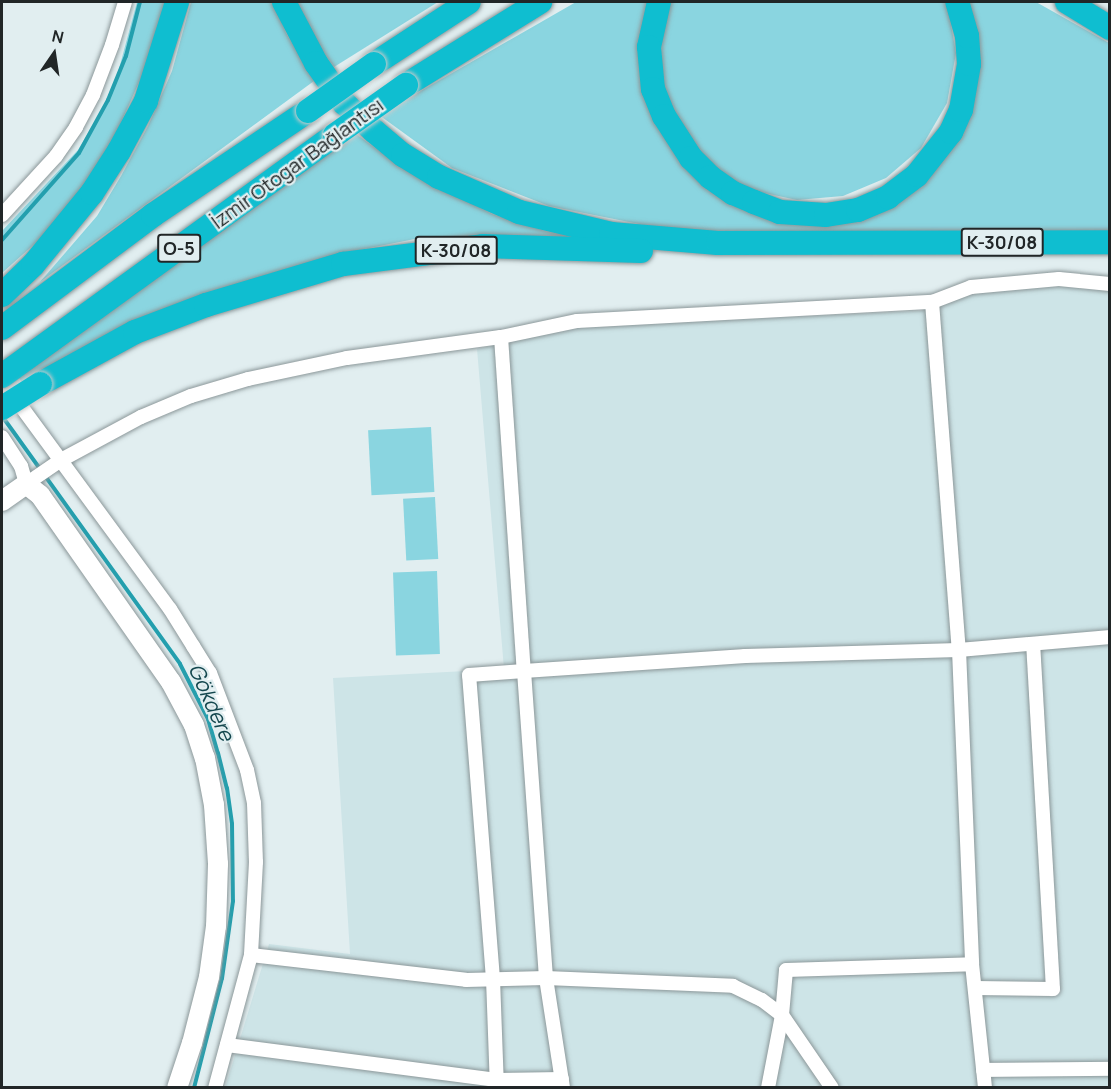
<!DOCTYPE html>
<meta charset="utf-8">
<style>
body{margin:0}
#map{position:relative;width:1111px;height:1089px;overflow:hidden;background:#e1eef0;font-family:Manrope,sans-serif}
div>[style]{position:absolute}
.built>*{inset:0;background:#cde4e7}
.green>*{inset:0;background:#8ad5e0;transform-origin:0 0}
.stream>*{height:4px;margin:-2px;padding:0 2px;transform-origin:2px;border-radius:2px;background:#239fae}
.roads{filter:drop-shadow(0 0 2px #8b9799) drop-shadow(0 0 2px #8b9799)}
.street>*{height:14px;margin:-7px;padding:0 7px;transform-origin:7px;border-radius:7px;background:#fff}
.secondary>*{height:20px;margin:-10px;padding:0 10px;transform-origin:10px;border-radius:10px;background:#fff}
.highway>*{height:24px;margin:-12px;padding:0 12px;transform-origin:12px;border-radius:12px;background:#0fbed0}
.bridges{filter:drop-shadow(0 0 2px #cacbcb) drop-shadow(0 0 2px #cacbcb)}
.highway-bridge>*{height:24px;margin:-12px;padding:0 12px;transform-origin:12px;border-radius:12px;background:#0fbed0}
span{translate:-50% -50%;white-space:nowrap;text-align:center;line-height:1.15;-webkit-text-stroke:4.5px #e1eef0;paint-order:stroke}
.shield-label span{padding:2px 4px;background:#e1eef0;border:2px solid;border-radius:4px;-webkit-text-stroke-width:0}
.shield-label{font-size:18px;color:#212627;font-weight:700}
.street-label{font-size:20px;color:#212627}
.water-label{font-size:21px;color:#14474e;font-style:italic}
.frame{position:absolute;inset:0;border:3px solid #212627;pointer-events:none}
.north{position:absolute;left:24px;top:24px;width:60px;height:60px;-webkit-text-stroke:4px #e1eef0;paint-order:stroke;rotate:13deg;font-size:16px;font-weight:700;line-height:24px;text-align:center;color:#212627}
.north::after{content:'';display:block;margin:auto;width:21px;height:27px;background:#212627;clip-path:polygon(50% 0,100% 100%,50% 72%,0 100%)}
</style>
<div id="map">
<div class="built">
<div style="clip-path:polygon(1059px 283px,1109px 291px,1109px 1087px,225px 1088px,269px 944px,350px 954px,333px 678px,504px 669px,477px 349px,576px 327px,921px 311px,969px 293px)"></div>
</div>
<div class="green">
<div style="clip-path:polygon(137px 2px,169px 2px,148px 62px,115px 136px,59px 222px,2px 273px,2px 231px,78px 150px,113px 91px)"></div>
<div style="clip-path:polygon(191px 2px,273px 2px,286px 33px,314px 81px,40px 282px,97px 216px,121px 176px,148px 126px,172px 71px)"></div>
<div style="clip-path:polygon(295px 2px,438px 2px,334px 67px,308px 31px)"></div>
<div style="clip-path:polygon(576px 2px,652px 2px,646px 91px,741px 204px,858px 215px,957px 136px,967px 2px,1036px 2px,1109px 43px,1109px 232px,674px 231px,549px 206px,452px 168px,379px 115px)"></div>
<div style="clip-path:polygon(670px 2px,947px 2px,956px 53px,947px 103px,921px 148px,886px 178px,843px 196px,797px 200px,751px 190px,711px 167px,680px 132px,661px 90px,662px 21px)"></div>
<div style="clip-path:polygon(356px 134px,401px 167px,492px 214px,545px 231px,594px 242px,489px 237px,415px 239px,339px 254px,269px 274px,157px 314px,22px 382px,19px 378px)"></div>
<div style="left:431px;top:427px;width:65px;height:63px;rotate:87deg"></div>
<div style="left:435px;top:497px;width:62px;height:32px;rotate:87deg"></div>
<div style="left:437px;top:571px;width:83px;height:44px;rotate:88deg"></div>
</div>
<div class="stream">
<div style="left:2px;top:240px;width:116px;rotate:-48.5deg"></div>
<div style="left:79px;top:153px;width:60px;rotate:-61.3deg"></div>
<div style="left:108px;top:100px;width:48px;rotate:-67.8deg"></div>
<div style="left:126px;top:56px;width:56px;rotate:-75.5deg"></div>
<div style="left:2px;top:416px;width:305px;rotate:54.3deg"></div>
<div style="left:180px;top:664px;width:62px;rotate:63deg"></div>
<div style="left:208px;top:719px;width:35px;rotate:74deg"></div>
<div style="left:218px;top:753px;width:36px;rotate:76deg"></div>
<div style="left:227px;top:788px;width:36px;rotate:82deg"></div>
<div style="left:232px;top:824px;width:77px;rotate:89.3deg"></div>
<div style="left:233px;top:901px;width:78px;rotate:98.1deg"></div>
<div style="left:222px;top:978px;width:114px;rotate:104.3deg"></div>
</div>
<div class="roads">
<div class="street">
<div style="left:2px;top:215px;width:80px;rotate:-47.5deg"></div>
<div style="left:56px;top:156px;width:35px;rotate:-55deg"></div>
<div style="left:76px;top:127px;width:36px;rotate:-62deg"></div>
<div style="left:93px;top:95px;width:53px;rotate:-69.2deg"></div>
<div style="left:112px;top:45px;width:45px;rotate:-73.2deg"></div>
<div style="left:932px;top:302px;width:349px;rotate:85.6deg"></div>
<div style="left:959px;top:650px;width:314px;rotate:87.6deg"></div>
<div style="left:972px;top:964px;width:125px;rotate:84deg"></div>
<div style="left:501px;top:337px;width:335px;rotate:86.1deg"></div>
<div style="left:524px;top:671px;width:222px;rotate:-3.9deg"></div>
<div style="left:745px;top:656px;width:214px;rotate:-1.6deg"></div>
<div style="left:959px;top:650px;width:152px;rotate:-4.9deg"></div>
<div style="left:23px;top:409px;width:248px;rotate:53.7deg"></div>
<div style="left:170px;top:609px;width:44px;rotate:58.1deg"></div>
<div style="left:193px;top:646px;width:32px;rotate:58deg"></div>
<div style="left:210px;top:673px;width:104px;rotate:69.1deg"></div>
<div style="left:247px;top:770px;width:34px;rotate:78deg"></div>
<div style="left:254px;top:803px;width:59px;rotate:88.1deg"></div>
<div style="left:256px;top:862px;width:93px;rotate:93.1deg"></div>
<div style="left:251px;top:955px;width:138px;rotate:105.1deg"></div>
<div style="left:2px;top:437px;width:35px;rotate:57deg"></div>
<div style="left:21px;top:466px;width:19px;rotate:74deg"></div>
<div style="left:26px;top:484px;width:42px;rotate:-34.4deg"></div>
<div style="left:61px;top:460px;width:91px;rotate:-28.3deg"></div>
<div style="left:141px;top:417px;width:54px;rotate:-22.8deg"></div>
<div style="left:191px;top:396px;width:59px;rotate:-16.6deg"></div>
<div style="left:248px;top:379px;width:101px;rotate:-12deg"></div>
<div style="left:347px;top:358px;width:155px;rotate:-7.8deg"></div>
<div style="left:501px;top:337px;width:78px;rotate:-11.9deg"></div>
<div style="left:577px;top:321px;width:356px;rotate:-3.1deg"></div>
<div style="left:932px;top:302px;width:42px;rotate:-21deg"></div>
<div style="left:971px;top:287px;width:88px;rotate:-5.2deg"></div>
<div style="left:1059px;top:279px;width:51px;rotate:5.6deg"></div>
<div style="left:251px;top:955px;width:216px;rotate:6.6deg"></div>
<div style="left:466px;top:980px;width:80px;rotate:-1.4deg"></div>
<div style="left:546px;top:978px;width:187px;rotate:2.4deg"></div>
<div style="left:733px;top:986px;width:32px;rotate:26deg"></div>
<div style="left:762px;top:1000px;width:25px;rotate:37deg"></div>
<div style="left:782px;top:1015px;width:88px;rotate:55.6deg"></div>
<div style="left:975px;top:988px;width:78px;rotate:0.7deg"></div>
<div style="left:1053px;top:989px;width:345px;rotate:-93.3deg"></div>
<div style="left:227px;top:1045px;width:272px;rotate:7.4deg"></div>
<div style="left:497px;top:1080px;width:65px;rotate:-0.9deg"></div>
<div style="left:983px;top:1070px;width:127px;rotate:-0.5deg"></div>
<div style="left:497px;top:1088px;width:109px;rotate:-92.1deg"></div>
<div style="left:493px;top:979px;width:305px;rotate:-94.5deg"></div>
<div style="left:469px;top:675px;width:55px;rotate:-4.2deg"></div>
<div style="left:524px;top:671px;width:308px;rotate:85.9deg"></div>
<div style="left:546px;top:978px;width:111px;rotate:81.2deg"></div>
<div style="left:768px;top:1088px;width:74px;rotate:-79.1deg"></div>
<div style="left:782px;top:1015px;width:45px;rotate:-84.9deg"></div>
<div style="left:786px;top:970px;width:186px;rotate:-1.8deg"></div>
</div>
<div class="secondary">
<div style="left:2px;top:501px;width:29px;rotate:-35deg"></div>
<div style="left:26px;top:484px;width:18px;rotate:38deg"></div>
<div style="left:40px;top:495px;width:228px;rotate:55deg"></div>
<div style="left:171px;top:682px;width:49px;rotate:61.9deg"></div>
<div style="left:194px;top:725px;width:35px;rotate:72deg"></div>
<div style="left:205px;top:758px;width:48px;rotate:79.2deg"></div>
<div style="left:214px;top:805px;width:59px;rotate:86.1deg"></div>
<div style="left:218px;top:864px;width:62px;rotate:91.8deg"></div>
<div style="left:216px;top:926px;width:51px;rotate:97.8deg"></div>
<div style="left:209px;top:977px;width:68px;rotate:104.4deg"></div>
<div style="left:192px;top:1043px;width:47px;rotate:108.4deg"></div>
</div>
<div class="highway">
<div style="left:284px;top:2px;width:69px;rotate:62.3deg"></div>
<div style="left:316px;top:63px;width:49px;rotate:55deg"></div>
<div style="left:344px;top:103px;width:41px;rotate:43deg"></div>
<div style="left:374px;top:131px;width:38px;rotate:40deg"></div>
<div style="left:403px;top:155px;width:42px;rotate:31.4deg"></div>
<div style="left:439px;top:177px;width:87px;rotate:23.6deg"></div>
<div style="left:519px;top:212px;width:95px;rotate:13.4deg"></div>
<div style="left:611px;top:234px;width:107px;rotate:4.8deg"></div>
<div style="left:718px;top:243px;width:392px;rotate:-0.1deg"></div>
<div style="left:659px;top:2px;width:46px;rotate:102.5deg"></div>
<div style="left:649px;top:47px;width:42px;rotate:84.6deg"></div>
<div style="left:653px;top:89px;width:29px;rotate:68deg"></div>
<div style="left:664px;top:116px;width:50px;rotate:57.3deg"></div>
<div style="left:691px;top:158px;width:27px;rotate:45deg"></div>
<div style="left:710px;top:177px;width:28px;rotate:35deg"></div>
<div style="left:733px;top:193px;width:23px;rotate:23deg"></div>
<div style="left:754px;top:202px;width:28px;rotate:21deg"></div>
<div style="left:780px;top:212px;width:46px;rotate:3.7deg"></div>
<div style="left:826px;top:215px;width:32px;rotate:-9deg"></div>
<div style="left:858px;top:210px;width:33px;rotate:-23deg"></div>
<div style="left:888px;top:197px;width:36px;rotate:-37deg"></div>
<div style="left:917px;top:175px;width:55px;rotate:-51.7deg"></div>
<div style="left:951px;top:132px;width:24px;rotate:-66deg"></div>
<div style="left:961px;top:110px;width:47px;rotate:-80.1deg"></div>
<div style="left:969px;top:64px;width:28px;rotate:-94deg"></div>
<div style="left:967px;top:36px;width:35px;rotate:-106deg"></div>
<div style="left:1067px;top:2px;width:50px;rotate:31.2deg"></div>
<div style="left:374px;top:64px;width:113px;rotate:-33.1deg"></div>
<div style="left:406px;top:85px;width:158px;rotate:-31.8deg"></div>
<div style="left:2px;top:295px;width:43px;rotate:-44.1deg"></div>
<div style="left:33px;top:265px;width:93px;rotate:-50.7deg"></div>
<div style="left:92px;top:193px;width:50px;rotate:-57.3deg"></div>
<div style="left:119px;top:151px;width:57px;rotate:-61.6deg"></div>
<div style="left:146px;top:101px;width:104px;rotate:-72.6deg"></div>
<div style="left:2px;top:328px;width:189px;rotate:-36.8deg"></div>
<div style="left:153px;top:215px;width:187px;rotate:-33.9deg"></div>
<div style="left:2px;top:376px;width:411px;rotate:-35.9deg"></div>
<div style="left:40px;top:384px;width:108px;rotate:-28.7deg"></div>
<div style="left:135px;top:332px;width:76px;rotate:-20.8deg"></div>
<div style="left:206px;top:305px;width:143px;rotate:-16.7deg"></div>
<div style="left:343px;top:264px;width:141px;rotate:-7.3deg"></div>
<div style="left:483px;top:246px;width:158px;rotate:1.8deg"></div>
</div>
</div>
<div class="bridges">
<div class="highway-bridge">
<div style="left:308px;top:111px;width:81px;rotate:-35.5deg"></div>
<div style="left:335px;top:135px;width:87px;rotate:-35.2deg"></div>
<div style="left:2px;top:408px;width:45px;rotate:-32.3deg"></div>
</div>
</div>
<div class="shield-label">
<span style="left:1002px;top:242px">K-30/08</span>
<span style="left:179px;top:248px">O-5</span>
<span style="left:456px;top:250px">K-30/08</span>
</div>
<div class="street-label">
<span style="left:297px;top:163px;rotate:-36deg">İzmir Otogar Bağlantısı</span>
</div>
<div class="water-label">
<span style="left:212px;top:702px;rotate:66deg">Gökdere</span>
</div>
<div class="frame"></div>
<div class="north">N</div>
</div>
